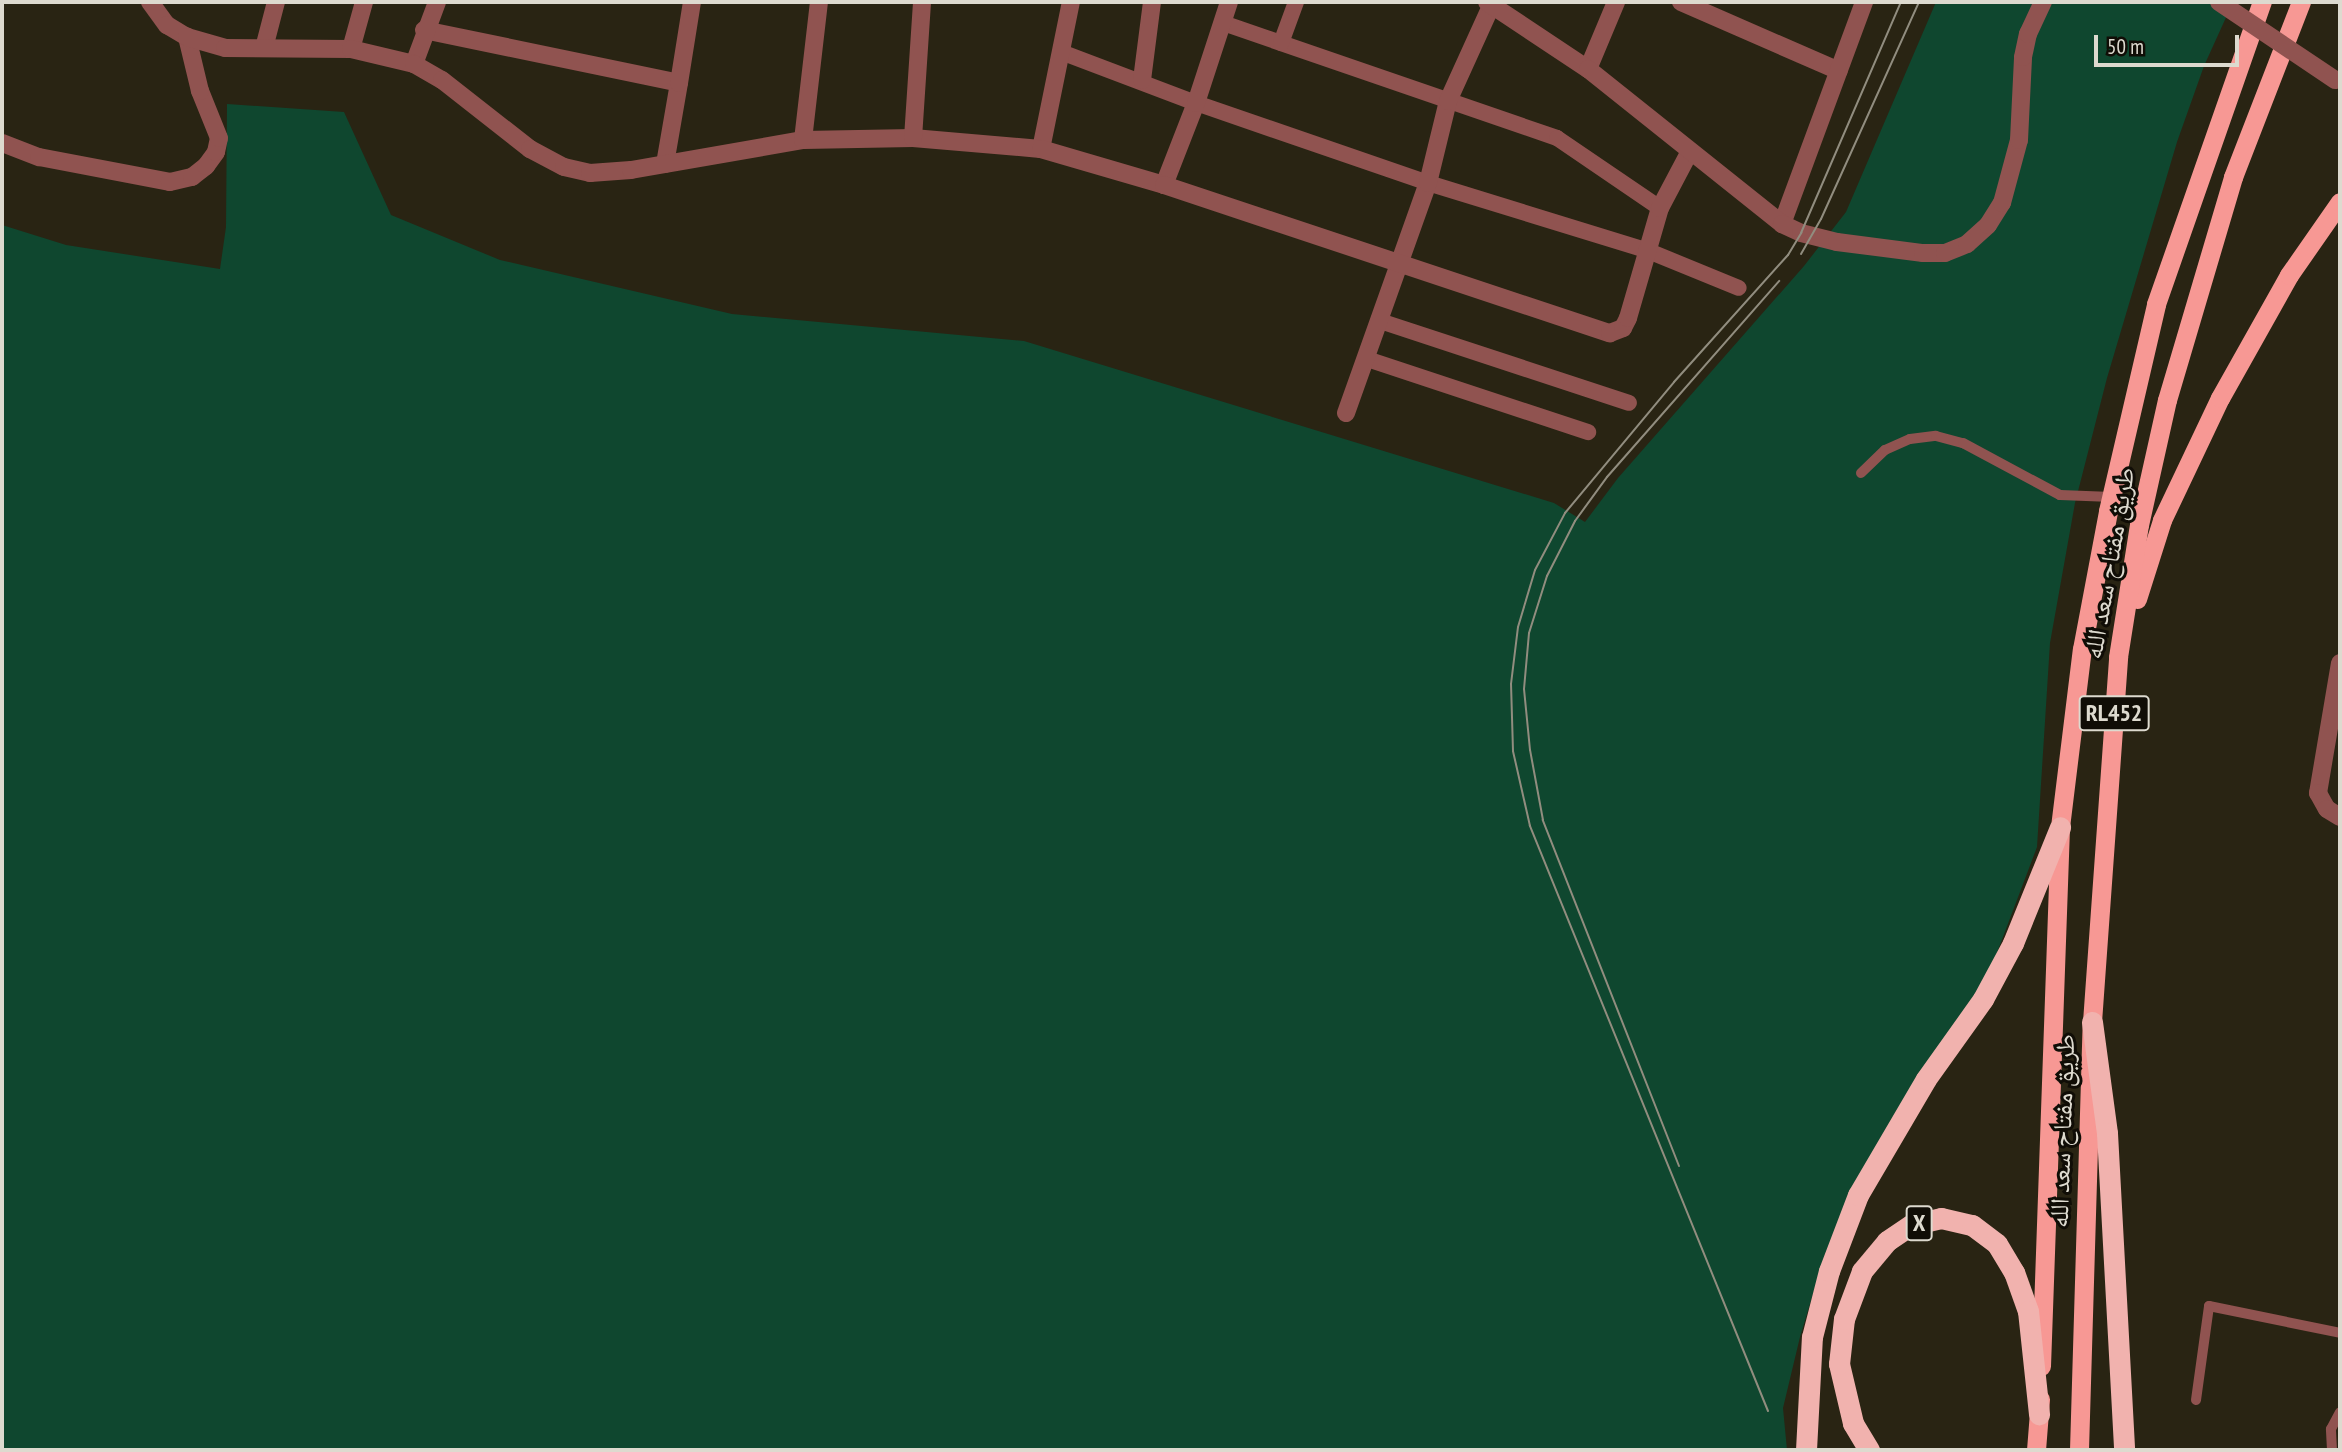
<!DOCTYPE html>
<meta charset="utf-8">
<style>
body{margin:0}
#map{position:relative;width:2342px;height:1452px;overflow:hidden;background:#292413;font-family:"PT Sans Narrow","Noto Naskh Arabic",sans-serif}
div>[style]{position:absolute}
.green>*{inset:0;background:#0f472f}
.service>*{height:10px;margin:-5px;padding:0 5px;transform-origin:5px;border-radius:5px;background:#905350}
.pedestrian>*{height:16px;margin:-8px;padding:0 8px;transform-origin:8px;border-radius:8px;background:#905350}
.minor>*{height:18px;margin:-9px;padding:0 9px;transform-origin:9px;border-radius:9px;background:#905350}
.tertiary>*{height:18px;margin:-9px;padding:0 9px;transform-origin:9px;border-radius:9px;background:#905350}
.trunk>*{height:19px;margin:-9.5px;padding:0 9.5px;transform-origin:9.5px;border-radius:9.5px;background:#f79894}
.motorway>*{height:21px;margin:-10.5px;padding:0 10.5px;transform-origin:10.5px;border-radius:10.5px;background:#f1b2ae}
.tram>*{height:2px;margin:-1px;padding:0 1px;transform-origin:1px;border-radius:1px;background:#918d7f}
.tertiary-bridge>*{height:18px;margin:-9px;padding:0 9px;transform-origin:9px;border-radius:9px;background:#905350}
span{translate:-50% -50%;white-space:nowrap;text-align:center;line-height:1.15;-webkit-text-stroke:6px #100d06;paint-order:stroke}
.shield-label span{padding:2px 5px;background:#100d06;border:2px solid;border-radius:5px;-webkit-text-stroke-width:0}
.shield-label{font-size:24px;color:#dddacf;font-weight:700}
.street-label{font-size:26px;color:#dddacf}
.frame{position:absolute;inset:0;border:4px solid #dddacf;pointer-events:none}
.scale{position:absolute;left:2094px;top:35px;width:145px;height:32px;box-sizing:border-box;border:4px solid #dddacf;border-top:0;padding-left:9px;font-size:21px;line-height:24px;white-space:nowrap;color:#dddacf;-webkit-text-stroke:5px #100d06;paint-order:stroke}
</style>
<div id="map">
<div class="green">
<div style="clip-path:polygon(1936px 2px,2233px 2px,2204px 66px,2177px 142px,2107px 378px,2075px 503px,2050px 643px,2037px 847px,1984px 987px,1825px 1254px,1800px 1337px,1783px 1408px,1787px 1450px,2px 1450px,2px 225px,66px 245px,220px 269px,226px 227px,227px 104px,344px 112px,391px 215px,500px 260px,732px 314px,1024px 341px,1554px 503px,1585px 522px,1618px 478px,1804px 266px,1846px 212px)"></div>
</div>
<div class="service">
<div style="left:1861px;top:473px;width:33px;rotate:-44deg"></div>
<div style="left:1885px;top:450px;width:27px;rotate:-24deg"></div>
<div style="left:1910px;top:439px;width:26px;rotate:-7deg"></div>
<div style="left:1936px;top:436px;width:28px;rotate:15deg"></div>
<div style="left:1963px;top:443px;width:110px;rotate:28.2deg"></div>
<div style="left:2060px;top:495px;width:52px;rotate:2.2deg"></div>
<div style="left:2196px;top:1400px;width:95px;rotate:-82.1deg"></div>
<div style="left:2209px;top:1306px;width:134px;rotate:11.6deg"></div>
<div style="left:2332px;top:1450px;width:21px;rotate:-93deg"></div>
<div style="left:2331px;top:1429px;width:19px;rotate:-62deg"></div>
</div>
<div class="pedestrian">
<div style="left:1223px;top:23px;width:353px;rotate:19deg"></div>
<div style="left:1557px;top:138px;width:125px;rotate:34.2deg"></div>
<div style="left:1281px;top:43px;width:44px;rotate:-69.9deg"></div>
<div style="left:1061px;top:52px;width:144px;rotate:20.7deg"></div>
<div style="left:1196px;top:103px;width:245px;rotate:19deg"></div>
<div style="left:1428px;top:183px;width:228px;rotate:17.1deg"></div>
<div style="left:1646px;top:250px;width:100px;rotate:22.2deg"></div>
<div style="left:1380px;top:321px;width:262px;rotate:18.2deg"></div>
<div style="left:1367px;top:359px;width:233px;rotate:18.3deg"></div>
</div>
<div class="minor">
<div style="left:1681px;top:2px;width:172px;rotate:23.6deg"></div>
<div style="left:424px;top:30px;width:260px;rotate:11.7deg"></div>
<div style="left:679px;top:83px;width:82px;rotate:99.8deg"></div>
<div style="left:264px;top:48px;width:48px;rotate:-75.4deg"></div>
<div style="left:351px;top:49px;width:49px;rotate:-74.5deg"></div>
<div style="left:414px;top:64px;width:66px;rotate:-69.6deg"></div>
<div style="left:1588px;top:69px;width:73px;rotate:-67.3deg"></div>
<div style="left:1142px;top:80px;width:79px;rotate:-82.7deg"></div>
<div style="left:679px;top:83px;width:82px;rotate:-80.9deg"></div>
<div style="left:2px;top:143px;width:40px;rotate:21deg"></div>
<div style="left:39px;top:157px;width:133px;rotate:10.8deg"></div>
<div style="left:170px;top:182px;width:23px;rotate:-13deg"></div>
<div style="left:192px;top:177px;width:18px;rotate:-38deg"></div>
<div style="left:206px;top:166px;width:17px;rotate:-54deg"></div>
<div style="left:216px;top:152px;width:14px;rotate:-78deg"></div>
<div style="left:219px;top:138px;width:51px;rotate:-112deg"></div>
<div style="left:200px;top:91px;width:56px;rotate:-103.5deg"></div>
<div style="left:1041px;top:149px;width:150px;rotate:-78.5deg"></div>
<div style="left:1164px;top:185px;width:88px;rotate:-68.7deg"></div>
<div style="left:1196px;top:103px;width:106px;rotate:-71.9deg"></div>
<div style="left:1782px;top:224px;width:237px;rotate:-69.7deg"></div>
<div style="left:1346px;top:413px;width:244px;rotate:-70.4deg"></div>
<div style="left:1428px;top:183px;width:84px;rotate:-76.3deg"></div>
<div style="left:1448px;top:101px;width:109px;rotate:-65.6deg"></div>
<div style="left:2340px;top:663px;width:132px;rotate:99.6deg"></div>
<div style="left:2318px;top:793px;width:18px;rotate:61deg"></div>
<div style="left:2327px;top:809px;width:15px;rotate:32deg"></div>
</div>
<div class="tertiary">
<div style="left:150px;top:2px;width:29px;rotate:54deg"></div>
<div style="left:167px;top:25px;width:23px;rotate:31deg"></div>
<div style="left:187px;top:37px;width:40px;rotate:16deg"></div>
<div style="left:225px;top:48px;width:126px;rotate:0.5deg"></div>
<div style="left:351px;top:49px;width:65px;rotate:13.4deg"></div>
<div style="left:414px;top:64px;width:32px;rotate:30deg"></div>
<div style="left:442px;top:80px;width:112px;rotate:38.1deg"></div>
<div style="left:530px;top:149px;width:38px;rotate:28deg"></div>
<div style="left:564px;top:167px;width:27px;rotate:13deg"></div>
<div style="left:590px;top:173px;width:41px;rotate:-4.2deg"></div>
<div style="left:631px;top:170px;width:175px;rotate:-9.9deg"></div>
<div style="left:803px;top:140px;width:110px;rotate:-1deg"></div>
<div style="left:913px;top:138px;width:128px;rotate:4.9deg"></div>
<div style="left:1041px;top:149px;width:128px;rotate:16.3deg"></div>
<div style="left:1164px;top:185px;width:470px;rotate:18.4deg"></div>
<div style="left:1610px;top:333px;width:14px;rotate:-21deg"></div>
<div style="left:1623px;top:328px;width:11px;rotate:-63deg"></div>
<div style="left:1628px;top:318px;width:115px;rotate:-73.8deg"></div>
<div style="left:1660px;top:208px;width:64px;rotate:-62.2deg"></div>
<div style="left:1487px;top:2px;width:121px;rotate:33.6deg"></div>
<div style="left:1588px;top:69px;width:248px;rotate:38.6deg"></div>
<div style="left:1782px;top:224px;width:21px;rotate:25deg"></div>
<div style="left:1801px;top:233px;width:37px;rotate:14deg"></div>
<div style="left:1837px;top:242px;width:87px;rotate:7.3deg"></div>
<div style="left:1923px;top:253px;width:22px"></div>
<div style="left:1945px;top:253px;width:24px;rotate:-22deg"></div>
<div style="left:1967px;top:244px;width:28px;rotate:-42deg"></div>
<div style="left:1988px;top:225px;width:26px;rotate:-58deg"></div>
<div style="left:2002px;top:203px;width:65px;rotate:-74.9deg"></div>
<div style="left:2019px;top:140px;width:83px;rotate:-87.2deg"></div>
<div style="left:2023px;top:57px;width:24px;rotate:-78deg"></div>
<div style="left:2028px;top:34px;width:35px;rotate:-65deg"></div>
<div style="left:913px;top:138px;width:136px;rotate:-86.2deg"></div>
<div style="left:803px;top:140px;width:139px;rotate:-83.4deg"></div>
</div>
<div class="trunk">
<div style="left:2137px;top:599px;width:83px;rotate:-72.4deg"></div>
<div style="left:2162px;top:520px;width:135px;rotate:-64.6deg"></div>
<div style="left:2220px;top:398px;width:141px;rotate:-60.7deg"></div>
<div style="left:2289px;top:275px;width:89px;rotate:-55.1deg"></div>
<div style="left:2041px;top:1366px;width:539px;rotate:-87.98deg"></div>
<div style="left:2060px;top:827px;width:179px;rotate:-83deg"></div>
<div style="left:2082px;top:649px;width:140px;rotate:-79.3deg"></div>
<div style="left:2108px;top:511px;width:212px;rotate:-76.9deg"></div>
<div style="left:2156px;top:304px;width:320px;rotate:-70.7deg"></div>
<div style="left:2036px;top:1450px;width:51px;rotate:-85.5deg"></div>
<div style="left:2079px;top:1450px;width:428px;rotate:-88.3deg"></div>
<div style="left:2092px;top:1022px;width:366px;rotate:-85.9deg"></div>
<div style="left:2118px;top:657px;width:134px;rotate:-81deg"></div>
<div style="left:2139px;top:525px;width:128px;rotate:-77.4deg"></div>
<div style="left:2167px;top:400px;width:233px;rotate:-73.5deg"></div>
<div style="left:2233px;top:177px;width:188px;rotate:-68.8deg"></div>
</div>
<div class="motorway">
<div style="left:2092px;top:1022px;width:112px;rotate:82.3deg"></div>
<div style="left:2107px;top:1133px;width:317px;rotate:86.9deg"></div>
<div style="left:1806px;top:1450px;width:113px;rotate:-87deg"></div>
<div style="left:1812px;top:1337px;width:68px;rotate:-75.6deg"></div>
<div style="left:1829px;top:1271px;width:81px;rotate:-69.1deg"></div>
<div style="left:1858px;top:1195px;width:134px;rotate:-59.6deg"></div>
<div style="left:1926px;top:1079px;width:98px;rotate:-54.5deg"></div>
<div style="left:1983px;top:999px;width:64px;rotate:-61.8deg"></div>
<div style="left:2013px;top:943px;width:125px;rotate:-67.9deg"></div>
<div style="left:1869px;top:1450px;width:31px;rotate:-121deg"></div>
<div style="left:1853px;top:1423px;width:61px;rotate:-103.3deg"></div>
<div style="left:1839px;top:1364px;width:45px;rotate:-83.7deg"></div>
<div style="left:1844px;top:1319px;width:51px;rotate:-69.4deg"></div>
<div style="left:1862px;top:1271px;width:39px;rotate:-50deg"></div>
<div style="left:1887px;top:1241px;width:29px;rotate:-34deg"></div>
<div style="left:1911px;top:1225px;width:31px;rotate:-13deg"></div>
<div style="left:1941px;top:1218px;width:32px;rotate:13deg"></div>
<div style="left:1972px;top:1225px;width:31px;rotate:37deg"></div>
<div style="left:1997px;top:1244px;width:33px;rotate:59deg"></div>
<div style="left:2014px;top:1272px;width:41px;rotate:70.3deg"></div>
<div style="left:2028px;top:1311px;width:104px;rotate:83.9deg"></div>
</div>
<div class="tram">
<div style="left:1801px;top:254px;width:40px;rotate:-60.3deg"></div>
<div style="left:1821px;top:219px;width:238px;rotate:-65.7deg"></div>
<div style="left:1679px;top:1166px;width:372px;rotate:-111.5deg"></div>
<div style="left:1543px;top:820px;width:71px;rotate:-100.5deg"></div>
<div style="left:1530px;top:750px;width:61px;rotate:-95.6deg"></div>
<div style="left:1524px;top:689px;width:56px;rotate:-84.9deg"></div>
<div style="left:1529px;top:633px;width:60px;rotate:-72.5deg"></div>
<div style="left:1547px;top:576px;width:62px;rotate:-63deg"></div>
<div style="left:1575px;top:521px;width:54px;rotate:-54deg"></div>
<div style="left:1607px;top:477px;width:261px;rotate:-48.7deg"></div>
<div style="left:1768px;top:1411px;width:632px;rotate:-112.14deg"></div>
<div style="left:1530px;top:826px;width:77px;rotate:-102.8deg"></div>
<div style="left:1513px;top:751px;width:67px;rotate:-91.7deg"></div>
<div style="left:1511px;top:684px;width:57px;rotate:-83deg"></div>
<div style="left:1518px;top:627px;width:59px;rotate:-73.4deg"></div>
<div style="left:1535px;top:570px;width:64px;rotate:-62.2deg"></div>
<div style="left:1565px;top:513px;width:170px;rotate:-50.2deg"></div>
<div style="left:1674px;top:382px;width:171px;rotate:-48.1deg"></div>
<div style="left:1788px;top:255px;width:26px;rotate:-59deg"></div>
<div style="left:1801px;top:233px;width:252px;rotate:-66.6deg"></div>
</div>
<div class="tertiary-bridge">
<div style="left:2219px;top:2px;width:140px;rotate:33.9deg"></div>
</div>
<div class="shield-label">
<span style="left:2114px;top:713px">RL452</span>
<span style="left:1919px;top:1223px">X</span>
</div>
<div class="street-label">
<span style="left:2109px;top:563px;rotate:-80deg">طريق مفتاح سعد الله</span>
<span style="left:2062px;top:1131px;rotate:-88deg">طريق مفتاح سعد الله</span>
</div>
<div class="frame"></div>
<div class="scale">50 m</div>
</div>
